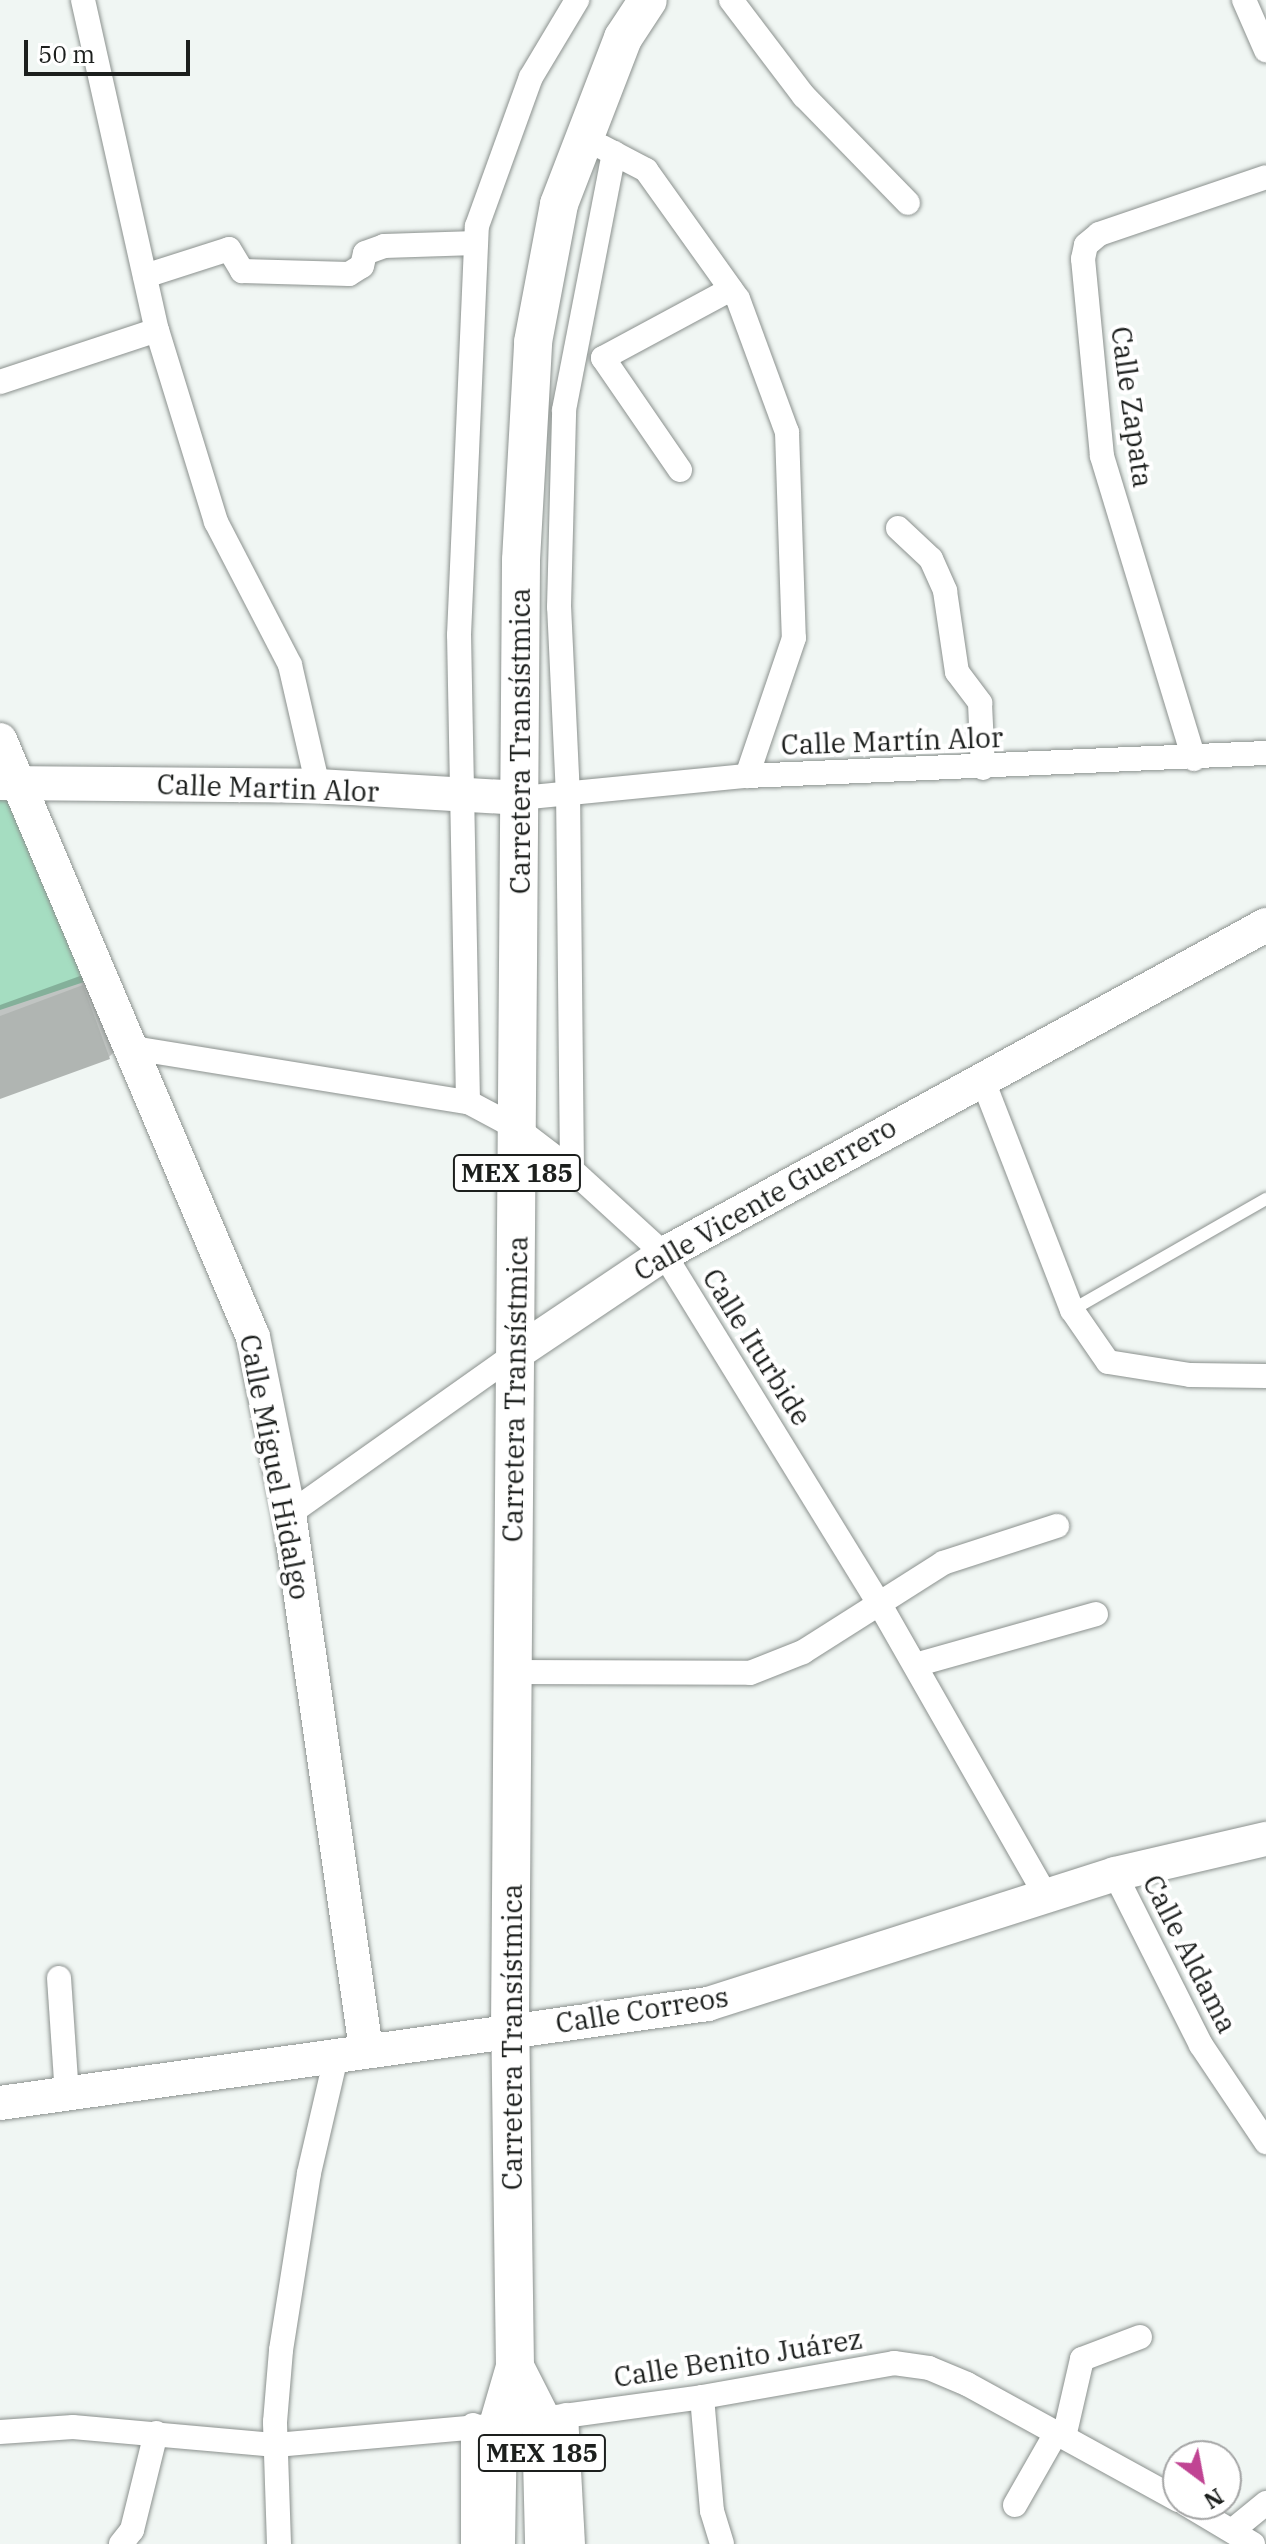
<!DOCTYPE html>
<meta charset="utf-8">
<style>
body{margin:0}
#map{position:relative;width:1266px;height:2544px;overflow:hidden;background:#f0f6f3;font-family:"IBM Plex Serif",serif}
div>[style]{position:absolute}
.green>*{inset:0;background:#a5ddc1}
.shadow>*{inset:0;background:#0003}
.building>*{inset:0;background:#b0b5b2}
.roads{filter:drop-shadow(0 0 2px #8b918e) drop-shadow(0 0 2px #8b918e)}
.lane>*{height:12px;margin:-6px;padding:0 6px;transform-origin:6px;border-radius:6px;background:#fff}
.street>*{height:24px;margin:-12px;padding:0 12px;transform-origin:12px;border-radius:12px;background:#fff}
.secondary>*{height:34px;margin:-17px;padding:0 17px;transform-origin:17px;border-radius:17px;background:#fff}
.primary>*{height:38px;margin:-19px;padding:0 19px;transform-origin:19px;border-radius:19px;background:#fff}
span{translate:-50% -50%;white-space:nowrap;text-align:center;line-height:1.15;-webkit-text-stroke:8px #fff;paint-order:stroke}
.shield-label span{padding:2px 6px;background:#fff;border:2px solid;border-radius:6px;-webkit-text-stroke-width:0}
.shield-label{font-size:26px;color:#1c1f1d;font-weight:700}
.street-label{font-size:28px;color:#1c1f1d}
.north{position:absolute;left:1162px;top:2440px;width:80px;height:80px;box-sizing:border-box;background:#fff;border:2px solid #a4a5a5;border-radius:50%;rotate:148deg;font-size:22px;font-weight:700;line-height:32px;text-align:center;color:#1c1f1d}
.north::after{content:'';display:block;margin:auto;width:28px;height:36px;background:#c04493;clip-path:polygon(50% 0,100% 100%,50% 72%,0 100%)}
.scale{position:absolute;left:24px;top:40px;width:166px;height:36px;box-sizing:border-box;border:4px solid #1c1f1d;border-top:0;padding-left:10px;font-size:24px;line-height:28px;white-space:nowrap;color:#1c1f1d;-webkit-text-stroke:6px #fff;paint-order:stroke}
</style>
<div id="map">
<div class="green">
<div style="clip-path:polygon(6px 787px,87px 981px,0 1010px,0 788px)"></div>
</div>
<div class="shadow">
<div style="clip-path:polygon(102px 968px,128px 1038px,109px 1057px,0 1097px,0 1005px)"></div>
</div>
<div class="building">
<div style="clip-path:polygon(83px 985px,110px 1059px,0 1099px,0 1016px)"></div>
</div>
<div class="roads">
<div class="lane">
<div style="left:1072px;top:1310px;width:224px;rotate:-29.8deg"></div>
</div>
<div class="street">
<div style="left:83px;top:0;width:338px;rotate:77.4deg"></div>
<div style="left:157px;top:330px;width:201px;rotate:72.9deg"></div>
<div style="left:216px;top:522px;width:161px;rotate:62.6deg"></div>
<div style="left:290px;top:665px;width:124px;rotate:77deg"></div>
<div style="left:731px;top:0;width:121px;rotate:52.8deg"></div>
<div style="left:804px;top:96px;width:149px;rotate:45.8deg"></div>
<div style="left:1244px;top:0;width:55px;rotate:66.3deg"></div>
<div style="left:602px;top:147px;width:50px;rotate:27.6deg"></div>
<div style="left:646px;top:170px;width:158px;rotate:54.5deg"></div>
<div style="left:738px;top:299px;width:142px;rotate:69.8deg"></div>
<div style="left:787px;top:432px;width:206px;rotate:88.1deg"></div>
<div style="left:794px;top:638px;width:146px;rotate:108.8deg"></div>
<div style="left:145px;top:276px;width:88px;rotate:-17.8deg"></div>
<div style="left:229px;top:249px;width:26px;rotate:59deg"></div>
<div style="left:242px;top:271px;width:107px;rotate:1.6deg"></div>
<div style="left:349px;top:274px;width:15px;rotate:-32deg"></div>
<div style="left:362px;top:266px;width:13px;rotate:-77deg"></div>
<div style="left:365px;top:253px;width:20px;rotate:-20deg"></div>
<div style="left:384px;top:246px;width:92px;rotate:-1.9deg"></div>
<div style="left:0;top:382px;width:165px;rotate:-18.3deg"></div>
<div style="left:680px;top:470px;width:136px;rotate:-124.5deg"></div>
<div style="left:603px;top:358px;width:145px;rotate:-28.3deg"></div>
<div style="left:898px;top:528px;width:45px;rotate:43.2deg"></div>
<div style="left:931px;top:559px;width:35px;rotate:66deg"></div>
<div style="left:945px;top:591px;width:82px;rotate:81.6deg"></div>
<div style="left:957px;top:672px;width:39px;rotate:53deg"></div>
<div style="left:980px;top:703px;width:65px;rotate:87.4deg"></div>
<div style="left:1194px;top:759px;width:317px;rotate:-106.9deg"></div>
<div style="left:1102px;top:456px;width:198px;rotate:-95.5deg"></div>
<div style="left:1083px;top:259px;width:14px;rotate:-78deg"></div>
<div style="left:1086px;top:245px;width:17px;rotate:-40deg"></div>
<div style="left:1099px;top:234px;width:176px;rotate:-18.8deg"></div>
<div style="left:521px;top:798px;width:227px;rotate:-5.6deg"></div>
<div style="left:747px;top:776px;width:520px;rotate:-2.54deg"></div>
<div style="left:133px;top:1048px;width:339px;rotate:9.2deg"></div>
<div style="left:468px;top:1102px;width:55px;rotate:28deg"></div>
<div style="left:517px;top:1128px;width:69px;rotate:37.4deg"></div>
<div style="left:572px;top:1170px;width:125px;rotate:42.4deg"></div>
<div style="left:664px;top:1254px;width:410px;rotate:58.4deg"></div>
<div style="left:879px;top:1603px;width:337px;rotate:60.3deg"></div>
<div style="left:982px;top:1078px;width:249px;rotate:68.8deg"></div>
<div style="left:1072px;top:1310px;width:63px;rotate:55.3deg"></div>
<div style="left:1108px;top:1362px;width:83px;rotate:9deg"></div>
<div style="left:1190px;top:1375px;width:76px;rotate:0.8deg"></div>
<div style="left:468px;top:1102px;width:467px;rotate:-91.1deg"></div>
<div style="left:459px;top:635px;width:409px;rotate:-87.5deg"></div>
<div style="left:477px;top:226px;width:158px;rotate:-70.1deg"></div>
<div style="left:531px;top:77px;width:90px;rotate:-59.1deg"></div>
<div style="left:572px;top:1170px;width:374px;rotate:-90.6deg"></div>
<div style="left:568px;top:796px;width:189px;rotate:-92.7deg"></div>
<div style="left:559px;top:607px;width:197px;rotate:-88.5deg"></div>
<div style="left:564px;top:410px;width:262px;rotate:-79deg"></div>
<div style="left:289px;top:1514px;width:281px;rotate:-35.3deg"></div>
<div style="left:915px;top:1665px;width:188px;rotate:-15.7deg"></div>
<div style="left:512px;top:1672px;width:238px;rotate:0.2deg"></div>
<div style="left:750px;top:1673px;width:57px;rotate:-21.6deg"></div>
<div style="left:803px;top:1652px;width:166px;rotate:-32.4deg"></div>
<div style="left:943px;top:1563px;width:120px;rotate:-18deg"></div>
<div style="left:1115px;top:1874px;width:191px;rotate:63.3deg"></div>
<div style="left:1201px;top:2045px;width:117px;rotate:56.2deg"></div>
<div style="left:59px;top:1978px;width:117px;rotate:86.1deg"></div>
<div style="left:702px;top:2397px;width:114px;rotate:85deg"></div>
<div style="left:712px;top:2511px;width:34px;rotate:73deg"></div>
<div style="left:566px;top:2415px;width:129px;rotate:86.9deg"></div>
<div style="left:473px;top:2425px;width:119px;rotate:90deg"></div>
<div style="left:0;top:2432px;width:73px;rotate:-3.9deg"></div>
<div style="left:73px;top:2427px;width:204px;rotate:5.1deg"></div>
<div style="left:276px;top:2445px;width:223px;rotate:-5.1deg"></div>
<div style="left:498px;top:2425px;width:206px;rotate:-7.8deg"></div>
<div style="left:702px;top:2397px;width:195px;rotate:-10deg"></div>
<div style="left:894px;top:2363px;width:35px;rotate:8deg"></div>
<div style="left:929px;top:2368px;width:41px;rotate:22.8deg"></div>
<div style="left:967px;top:2384px;width:241px;rotate:28.8deg"></div>
<div style="left:1064px;top:2437px;width:80px;rotate:-77deg"></div>
<div style="left:1082px;top:2359px;width:62px;rotate:-20.8deg"></div>
<div style="left:1186px;top:2504px;width:78px;rotate:30.8deg"></div>
<div style="left:1015px;top:2505px;width:83px;rotate:-60.3deg"></div>
<div style="left:1233px;top:2530px;width:43px;rotate:-39.3deg"></div>
<div style="left:121px;top:2544px;width:18px;rotate:-52deg"></div>
<div style="left:132px;top:2530px;width:100px;rotate:-76.1deg"></div>
<div style="left:279px;top:2544px;width:122px;rotate:-91.9deg"></div>
<div style="left:275px;top:2422px;width:72px;rotate:-85.2deg"></div>
<div style="left:281px;top:2350px;width:179px;rotate:-81deg"></div>
<div style="left:309px;top:2173px;width:123px;rotate:-76.9deg"></div>
</div>
<div class="secondary">
<div style="left:0;top:740px;width:648px;rotate:67.03deg"></div>
<div style="left:253px;top:1337px;width:181px;rotate:78.5deg"></div>
<div style="left:289px;top:1514px;width:541px;rotate:81.81deg"></div>
<div style="left:0;top:783px;width:318px;rotate:0.5deg"></div>
<div style="left:318px;top:786px;width:203px;rotate:3.4deg"></div>
<div style="left:518px;top:1352px;width:176px;rotate:-33.9deg"></div>
<div style="left:664px;top:1254px;width:686px;rotate:-28.66deg"></div>
<div style="left:0;top:2103px;width:715px;rotate:-7.96deg"></div>
<div style="left:708px;top:2004px;width:427px;rotate:-17.7deg"></div>
<div style="left:1115px;top:1874px;width:155px;rotate:-13.1deg"></div>
</div>
<div class="primary">
<div style="left:515px;top:2367px;width:57px;rotate:63deg"></div>
<div style="left:541px;top:2418px;width:126px;rotate:88.6deg"></div>
<div style="left:496px;top:2544px;width:119px;rotate:-89deg"></div>
<div style="left:498px;top:2425px;width:60px;rotate:-73.7deg"></div>
<div style="left:515px;top:2367px;width:338px;rotate:-90.8deg"></div>
<div style="left:510px;top:2029px;width:1469px;rotate:-89.57deg"></div>
<div style="left:521px;top:560px;width:218px;rotate:-86.8deg"></div>
<div style="left:533px;top:342px;width:140px;rotate:-79.3deg"></div>
<div style="left:559px;top:204px;width:178px;rotate:-68.9deg"></div>
<div style="left:623px;top:38px;width:45px;rotate:-56.7deg"></div>
</div>
</div>
<div class="shield-label">
<span style="left:517px;top:1173px">MEX 185</span>
<span style="left:542px;top:2453px">MEX 185</span>
</div>
<div class="street-label">
<span style="left:1132px;top:407px;rotate:82deg">Calle Zapata</span>
<span style="left:520px;top:741px;rotate:-90deg">Carretera Transístmica</span>
<span style="left:892px;top:741px;rotate:-2deg">Calle Martín Alor</span>
<span style="left:268px;top:788px;rotate:2deg">Calle Martin Alor</span>
<span style="left:765px;top:1199px;rotate:-30deg">Calle Vicente Guerrero</span>
<span style="left:757px;top:1347px;rotate:58deg">Calle Iturbide</span>
<span style="left:515px;top:1389px;rotate:-89deg">Carretera Transístmica</span>
<span style="left:275px;top:1467px;rotate:79deg">Calle Miguel Hidalgo</span>
<span style="left:1190px;top:1954px;rotate:63deg">Calle Aldama</span>
<span style="left:642px;top:2010px;rotate:-9deg">Calle Correos</span>
<span style="left:512px;top:2037px;rotate:-90deg">Carretera Transístmica</span>
<span style="left:738px;top:2358px;rotate:-9deg">Calle Benito Juárez</span>
</div>
<div class="north">N</div>
<div class="scale">50 m</div>
</div>
